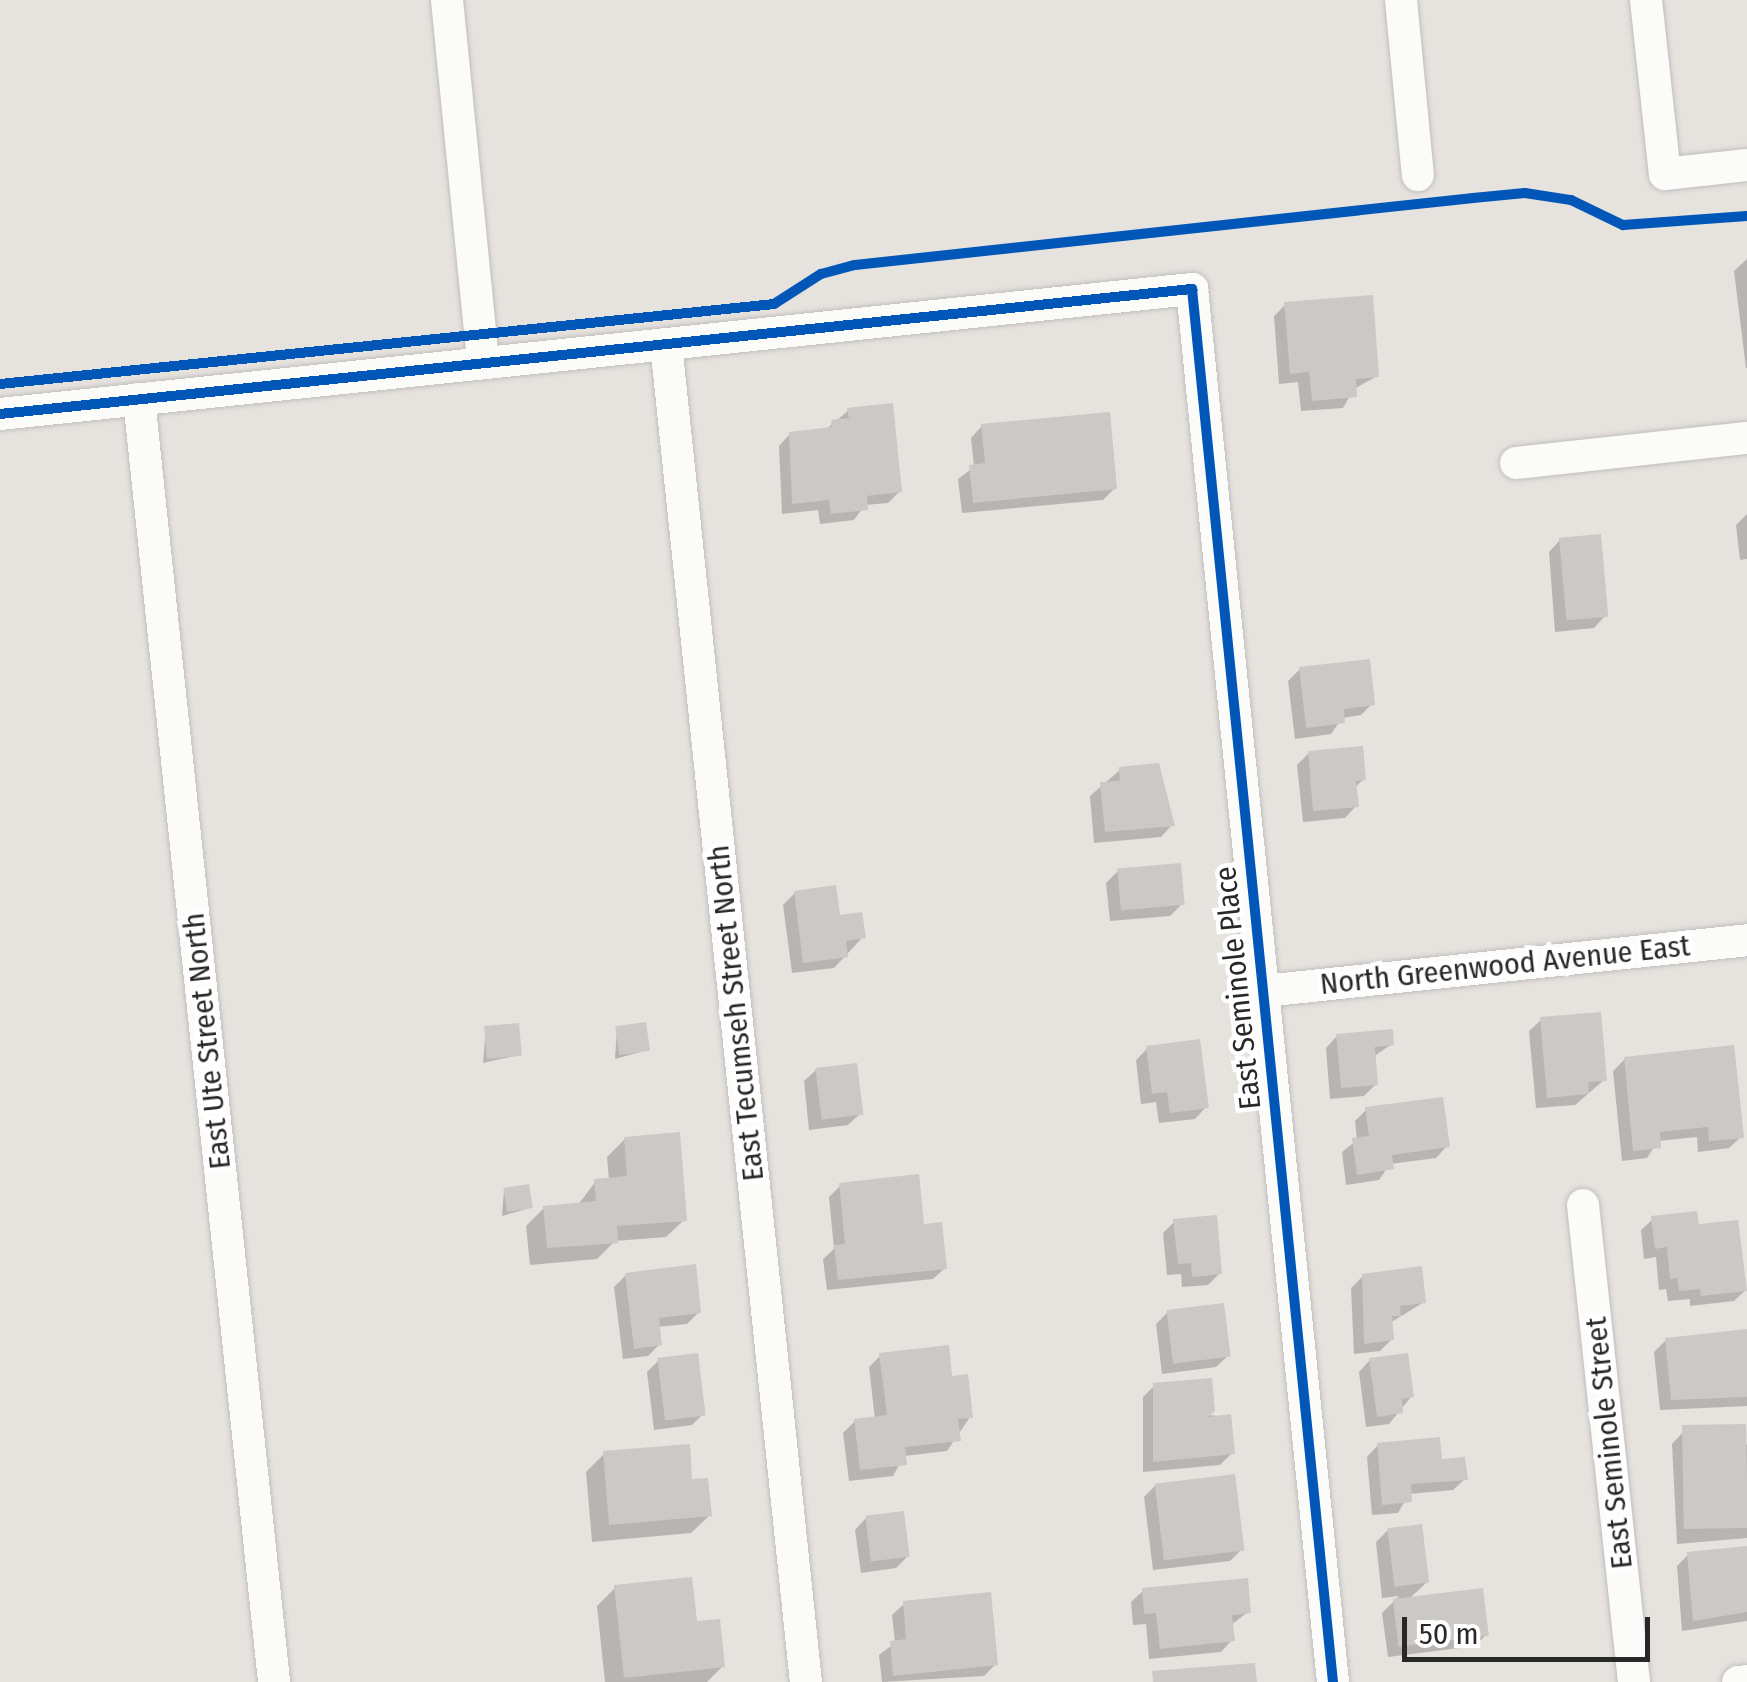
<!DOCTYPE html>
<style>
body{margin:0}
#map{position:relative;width:1747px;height:1682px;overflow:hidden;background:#e6e2de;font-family:"Fira Sans Condensed",sans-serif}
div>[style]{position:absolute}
.shadow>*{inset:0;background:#0003}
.building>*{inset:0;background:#cbc8c5;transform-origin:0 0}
.roads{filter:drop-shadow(0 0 2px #c0bebf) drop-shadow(0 0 2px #c0bebf)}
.minor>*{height:32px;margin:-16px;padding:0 16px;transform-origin:16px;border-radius:16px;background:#fbfbfa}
.cycleway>*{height:10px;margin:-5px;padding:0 5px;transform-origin:5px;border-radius:5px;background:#0057b8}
span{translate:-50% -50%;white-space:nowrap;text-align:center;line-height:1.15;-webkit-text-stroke:9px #fff;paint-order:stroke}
.street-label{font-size:30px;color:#282828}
.scale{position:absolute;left:1402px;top:1617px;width:248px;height:45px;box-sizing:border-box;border:5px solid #282828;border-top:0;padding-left:12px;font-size:30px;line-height:35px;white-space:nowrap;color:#282828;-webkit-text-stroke:8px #fff;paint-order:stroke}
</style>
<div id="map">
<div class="shadow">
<div style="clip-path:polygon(1747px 259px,1747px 368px,1746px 368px,1734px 271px)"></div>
<div style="clip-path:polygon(1285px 305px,1377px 376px,1354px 389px,1343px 408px,1301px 411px,1298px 382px,1279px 384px,1274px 316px)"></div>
<div style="clip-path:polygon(849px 410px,900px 491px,888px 503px,865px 505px,854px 520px,820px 524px,818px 510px,782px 514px,779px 446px,790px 434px,824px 431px)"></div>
<div style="clip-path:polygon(982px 426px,1115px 488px,1103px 500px,962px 513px,958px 479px,974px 467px,971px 438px)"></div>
<div style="clip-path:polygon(1747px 514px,1747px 559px,1740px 560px,1736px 525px)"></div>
<div style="clip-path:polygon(1560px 540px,1605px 616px,1594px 628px,1555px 632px,1549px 552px)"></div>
<div style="clip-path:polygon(1300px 669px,1372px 704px,1361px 715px,1342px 718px,1331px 734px,1295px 739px,1288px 681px)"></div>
<div style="clip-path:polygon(1309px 753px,1364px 779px,1354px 788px,1356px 806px,1345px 818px,1303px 822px,1297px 765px)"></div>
<div style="clip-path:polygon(1120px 770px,1172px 825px,1161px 837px,1094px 843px,1090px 796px)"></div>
<div style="clip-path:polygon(1118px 871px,1182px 904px,1170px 916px,1110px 921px,1106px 883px)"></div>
<div style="clip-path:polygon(795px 893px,863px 937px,834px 968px,792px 973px,783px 905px)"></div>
<div style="clip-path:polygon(1541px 1020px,1604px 1080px,1575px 1105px,1536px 1108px,1529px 1031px)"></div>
<div style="clip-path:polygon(486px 1028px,519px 1055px,483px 1063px)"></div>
<div style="clip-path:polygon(617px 1028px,647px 1050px,615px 1059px)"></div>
<div style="clip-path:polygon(1337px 1036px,1392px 1044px,1373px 1057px,1376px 1084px,1364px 1096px,1330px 1099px,1326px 1048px)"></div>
<div style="clip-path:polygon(1147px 1049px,1206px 1107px,1195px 1119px,1159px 1123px,1156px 1102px,1141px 1104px,1136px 1060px)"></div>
<div style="clip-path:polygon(1625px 1059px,1741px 1137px,1729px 1148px,1698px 1152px,1697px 1137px,1658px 1141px,1647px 1158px,1622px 1161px,1613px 1071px)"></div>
<div style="clip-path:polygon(816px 1070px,860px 1114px,848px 1125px,809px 1130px,804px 1081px)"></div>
<div style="clip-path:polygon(1366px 1110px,1447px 1146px,1436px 1158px,1390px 1164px,1379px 1180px,1346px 1185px,1342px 1152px,1357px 1140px,1355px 1121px)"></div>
<div style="clip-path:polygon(625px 1139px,684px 1220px,666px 1237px,615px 1241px,597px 1259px,530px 1265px,526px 1226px,544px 1208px,578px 1205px,596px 1181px,609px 1180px,607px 1157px)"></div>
<div style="clip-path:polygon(841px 1185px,922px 1227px,945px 1268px,933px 1279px,827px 1290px,823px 1259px,834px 1249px,829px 1197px)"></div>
<div style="clip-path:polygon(504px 1190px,530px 1208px,502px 1216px)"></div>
<div style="clip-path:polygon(1653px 1219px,1696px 1227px,1746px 1290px,1734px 1301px,1690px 1306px,1690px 1299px,1668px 1301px,1666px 1289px,1659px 1290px,1656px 1257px,1644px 1259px,1641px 1230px)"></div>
<div style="clip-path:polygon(1175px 1221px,1220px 1273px,1208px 1285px,1182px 1287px,1181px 1274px,1167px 1275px,1163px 1233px)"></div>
<div style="clip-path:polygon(626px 1275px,699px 1312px,687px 1324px,657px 1327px,660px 1344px,648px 1356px,623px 1359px,614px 1287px)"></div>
<div style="clip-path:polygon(1363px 1276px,1424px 1302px,1390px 1323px,1392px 1339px,1380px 1351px,1354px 1354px,1351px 1288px)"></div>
<div style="clip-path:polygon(1167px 1313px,1228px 1356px,1216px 1367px,1162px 1374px,1156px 1324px)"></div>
<div style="clip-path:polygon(1747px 1331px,1747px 1406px,1660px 1410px,1654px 1352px,1666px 1340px)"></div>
<div style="clip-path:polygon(881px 1355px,950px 1378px,970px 1417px,947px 1451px,904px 1456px,893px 1476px,849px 1481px,843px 1433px,855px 1421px,875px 1419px,869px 1367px)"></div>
<div style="clip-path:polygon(1370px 1360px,1411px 1397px,1389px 1424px,1366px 1427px,1359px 1372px)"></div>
<div style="clip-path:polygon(658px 1361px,703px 1414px,692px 1425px,654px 1430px,647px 1372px)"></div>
<div style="clip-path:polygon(1154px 1386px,1208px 1415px,1229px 1417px,1232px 1453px,1220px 1465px,1143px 1472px,1143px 1397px)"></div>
<div style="clip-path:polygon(1683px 1432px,1747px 1445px,1747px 1538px,1677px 1544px,1672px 1444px)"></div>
<div style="clip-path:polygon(1378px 1445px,1439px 1462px,1465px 1479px,1453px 1490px,1409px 1494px,1398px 1513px,1372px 1515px,1367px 1457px)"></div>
<div style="clip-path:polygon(604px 1454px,690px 1482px,709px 1516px,691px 1533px,592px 1542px,586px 1472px)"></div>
<div style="clip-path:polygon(1156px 1485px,1242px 1549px,1230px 1561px,1153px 1570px,1144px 1497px)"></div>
<div style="clip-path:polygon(866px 1518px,908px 1556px,896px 1568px,861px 1573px,855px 1530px)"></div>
<div style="clip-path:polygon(1388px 1530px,1426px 1583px,1409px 1599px,1486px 1635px,1475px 1646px,1388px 1657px,1382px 1613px,1399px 1596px,1382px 1598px,1376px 1542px)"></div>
<div style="clip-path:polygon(1747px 1548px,1747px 1621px,1682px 1631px,1677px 1566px,1688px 1555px)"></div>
<div style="clip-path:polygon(615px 1588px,694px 1624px,723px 1666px,707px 1682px,605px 1682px,597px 1606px)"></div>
<div style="clip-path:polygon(1143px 1591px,1248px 1612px,1231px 1625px,1232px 1640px,1221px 1652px,1149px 1659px,1146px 1624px,1133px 1625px,1131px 1602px)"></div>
<div style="clip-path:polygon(904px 1604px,995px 1665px,984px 1676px,882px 1682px,879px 1655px,895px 1643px,892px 1615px)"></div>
</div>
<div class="building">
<div style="clip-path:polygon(1373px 295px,1379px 377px,1356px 379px,1357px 397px,1312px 401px,1309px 372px,1290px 374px,1284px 302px)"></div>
<div style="clip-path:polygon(893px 403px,902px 492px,867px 496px,868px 510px,831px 514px,829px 500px,792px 504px,789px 432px,832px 427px,831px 420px,849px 418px,847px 408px)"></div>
<div style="clip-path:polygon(1110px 412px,1117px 489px,973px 503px,969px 465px,985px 463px,981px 424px)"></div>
<div style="left:1601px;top:534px;width:83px;height:42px;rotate:85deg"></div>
<div style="clip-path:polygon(1370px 659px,1375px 705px,1344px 709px,1345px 723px,1306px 728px,1299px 667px)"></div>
<div style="clip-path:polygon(1363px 746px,1366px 780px,1356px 781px,1359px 807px,1313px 811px,1308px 751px)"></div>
<div style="clip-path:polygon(1159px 763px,1175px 826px,1105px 832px,1100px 782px,1120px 781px,1119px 767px)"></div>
<div style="left:1181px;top:863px;width:42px;height:64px;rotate:85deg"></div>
<div style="clip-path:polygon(836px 885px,840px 915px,862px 912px,866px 938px,846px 941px,848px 957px,803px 963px,794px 891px)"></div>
<div style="clip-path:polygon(1601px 1012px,1607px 1081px,1588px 1082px,1589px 1094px,1547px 1098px,1540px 1017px)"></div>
<div style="left:646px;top:1022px;width:29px;height:31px;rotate:82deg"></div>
<div style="left:519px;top:1023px;width:33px;height:35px;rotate:85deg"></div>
<div style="clip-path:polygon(1393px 1029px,1394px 1045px,1375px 1047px,1378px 1085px,1341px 1088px,1336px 1034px)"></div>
<div style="clip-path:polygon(1200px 1039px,1209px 1108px,1170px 1113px,1167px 1092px,1152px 1094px,1146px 1046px)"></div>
<div style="clip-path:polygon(1734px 1045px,1744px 1138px,1709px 1141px,1708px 1127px,1660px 1132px,1661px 1148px,1633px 1151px,1624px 1057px)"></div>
<div style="left:857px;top:1063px;width:52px;height:42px;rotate:83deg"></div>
<div style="clip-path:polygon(1443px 1097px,1450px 1147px,1392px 1155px,1394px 1169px,1357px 1175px,1352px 1138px,1369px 1136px,1365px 1107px)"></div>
<div style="clip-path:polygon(680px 1132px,687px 1221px,617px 1226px,618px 1243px,547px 1248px,543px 1206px,596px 1201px,594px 1179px,627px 1176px,624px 1137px)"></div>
<div style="clip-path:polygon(919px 1174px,924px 1224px,942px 1222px,947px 1269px,838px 1280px,834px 1245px,845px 1244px,839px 1183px)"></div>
<div style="left:529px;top:1184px;width:24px;height:26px;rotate:81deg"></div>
<div style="clip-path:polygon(1697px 1211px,1699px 1224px,1738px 1220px,1747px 1291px,1701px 1296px,1700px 1289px,1679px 1291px,1677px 1278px,1670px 1279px,1667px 1247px,1655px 1249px,1651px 1216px)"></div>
<div style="clip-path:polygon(1217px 1215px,1222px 1274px,1192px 1277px,1191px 1263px,1178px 1264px,1173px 1219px)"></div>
<div style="clip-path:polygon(696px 1264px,701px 1313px,659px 1318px,662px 1345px,634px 1349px,625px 1273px)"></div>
<div style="clip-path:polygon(1422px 1266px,1426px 1303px,1400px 1306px,1401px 1316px,1392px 1316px,1394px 1340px,1364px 1344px,1362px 1274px)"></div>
<div style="left:1224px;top:1303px;width:54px;height:58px;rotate:83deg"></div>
<div style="clip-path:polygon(1747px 1329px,1747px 1397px,1671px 1400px,1665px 1338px)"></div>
<div style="clip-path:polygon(949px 1345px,952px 1376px,968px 1374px,973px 1418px,958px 1419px,961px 1441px,905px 1447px,907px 1465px,860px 1470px,854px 1419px,887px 1415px,879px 1353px)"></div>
<div style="left:698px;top:1353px;width:63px;height:41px;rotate:83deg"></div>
<div style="clip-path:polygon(1408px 1353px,1414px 1397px,1402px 1399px,1403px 1413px,1377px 1417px,1369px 1358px)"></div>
<div style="clip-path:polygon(1212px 1378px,1215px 1411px,1208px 1417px,1231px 1414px,1235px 1454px,1153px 1462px,1153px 1383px)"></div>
<div style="left:1746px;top:1424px;width:104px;height:64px;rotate:89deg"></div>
<div style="clip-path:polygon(1440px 1437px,1442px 1459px,1465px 1457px,1468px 1480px,1411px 1484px,1412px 1502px,1382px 1505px,1377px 1443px)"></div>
<div style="clip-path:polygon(690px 1444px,692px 1479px,708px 1478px,712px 1516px,609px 1525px,603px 1451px)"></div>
<div style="left:1235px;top:1474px;width:77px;height:81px;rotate:83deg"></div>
<div style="left:904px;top:1511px;width:46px;height:39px;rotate:83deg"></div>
<div style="left:1422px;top:1524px;width:59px;height:35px;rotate:83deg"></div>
<div style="clip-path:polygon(1747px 1546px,1747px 1612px,1693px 1621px,1687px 1552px)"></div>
<div style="clip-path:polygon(692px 1577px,697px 1621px,720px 1619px,725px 1667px,624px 1678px,614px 1585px)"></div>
<div style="clip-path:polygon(1248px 1578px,1251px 1613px,1232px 1615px,1235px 1641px,1160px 1649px,1156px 1613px,1144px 1614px,1142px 1588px)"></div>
<div style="left:1483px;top:1588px;width:48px;height:91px;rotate:83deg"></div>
<div style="clip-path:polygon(991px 1592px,998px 1665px,893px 1676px,890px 1641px,906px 1639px,903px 1601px)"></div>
<div style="clip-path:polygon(1255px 1663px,1257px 1682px,1153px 1682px,1152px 1671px)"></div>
</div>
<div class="roads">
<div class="minor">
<div style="left:447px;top:0;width:365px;rotate:84.3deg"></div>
<div style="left:1401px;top:0;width:176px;rotate:84.5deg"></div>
<div style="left:1646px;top:0;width:175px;rotate:83.8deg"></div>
<div style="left:1665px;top:174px;width:82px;rotate:-6.3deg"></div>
<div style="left:666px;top:344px;width:1345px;rotate:84.03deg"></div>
<div style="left:139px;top:399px;width:1290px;rotate:83.99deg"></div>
<div style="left:0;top:414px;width:1199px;rotate:-5.99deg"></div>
<div style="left:1192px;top:289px;width:1400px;rotate:84.22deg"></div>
<div style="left:1516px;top:463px;width:232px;rotate:-6.2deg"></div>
<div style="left:1264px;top:991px;width:486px;rotate:-6deg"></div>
<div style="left:1583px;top:1205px;width:480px;rotate:83.9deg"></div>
<div style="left:1738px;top:1682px;width:9px;rotate:-6deg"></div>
</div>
</div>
<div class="cycleway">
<div style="left:0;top:384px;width:778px;rotate:-5.9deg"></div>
<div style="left:774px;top:304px;width:56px;rotate:-32.6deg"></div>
<div style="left:821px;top:274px;width:35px;rotate:-15deg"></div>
<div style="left:855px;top:265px;width:622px;rotate:-6.19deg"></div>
<div style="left:1473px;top:198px;width:52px;rotate:-5.5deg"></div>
<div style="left:1525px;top:193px;width:47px;rotate:8.7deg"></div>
<div style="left:1571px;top:200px;width:58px;rotate:25.7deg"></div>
<div style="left:1623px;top:225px;width:124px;rotate:-4.2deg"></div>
<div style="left:0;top:414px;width:1199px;rotate:-5.99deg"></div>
<div style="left:1192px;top:289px;width:1400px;rotate:84.22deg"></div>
</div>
<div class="street-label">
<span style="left:1505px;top:965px;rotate:-6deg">North Greenwood Avenue East</span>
<span style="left:1238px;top:988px;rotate:-96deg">East Seminole Place</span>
<span style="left:736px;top:1013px;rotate:-96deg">East Tecumseh Street North</span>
<span style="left:207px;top:1041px;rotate:-96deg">East Ute Street North</span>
<span style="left:1609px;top:1443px;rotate:-96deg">East Seminole Street</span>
</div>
<div class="scale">50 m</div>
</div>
